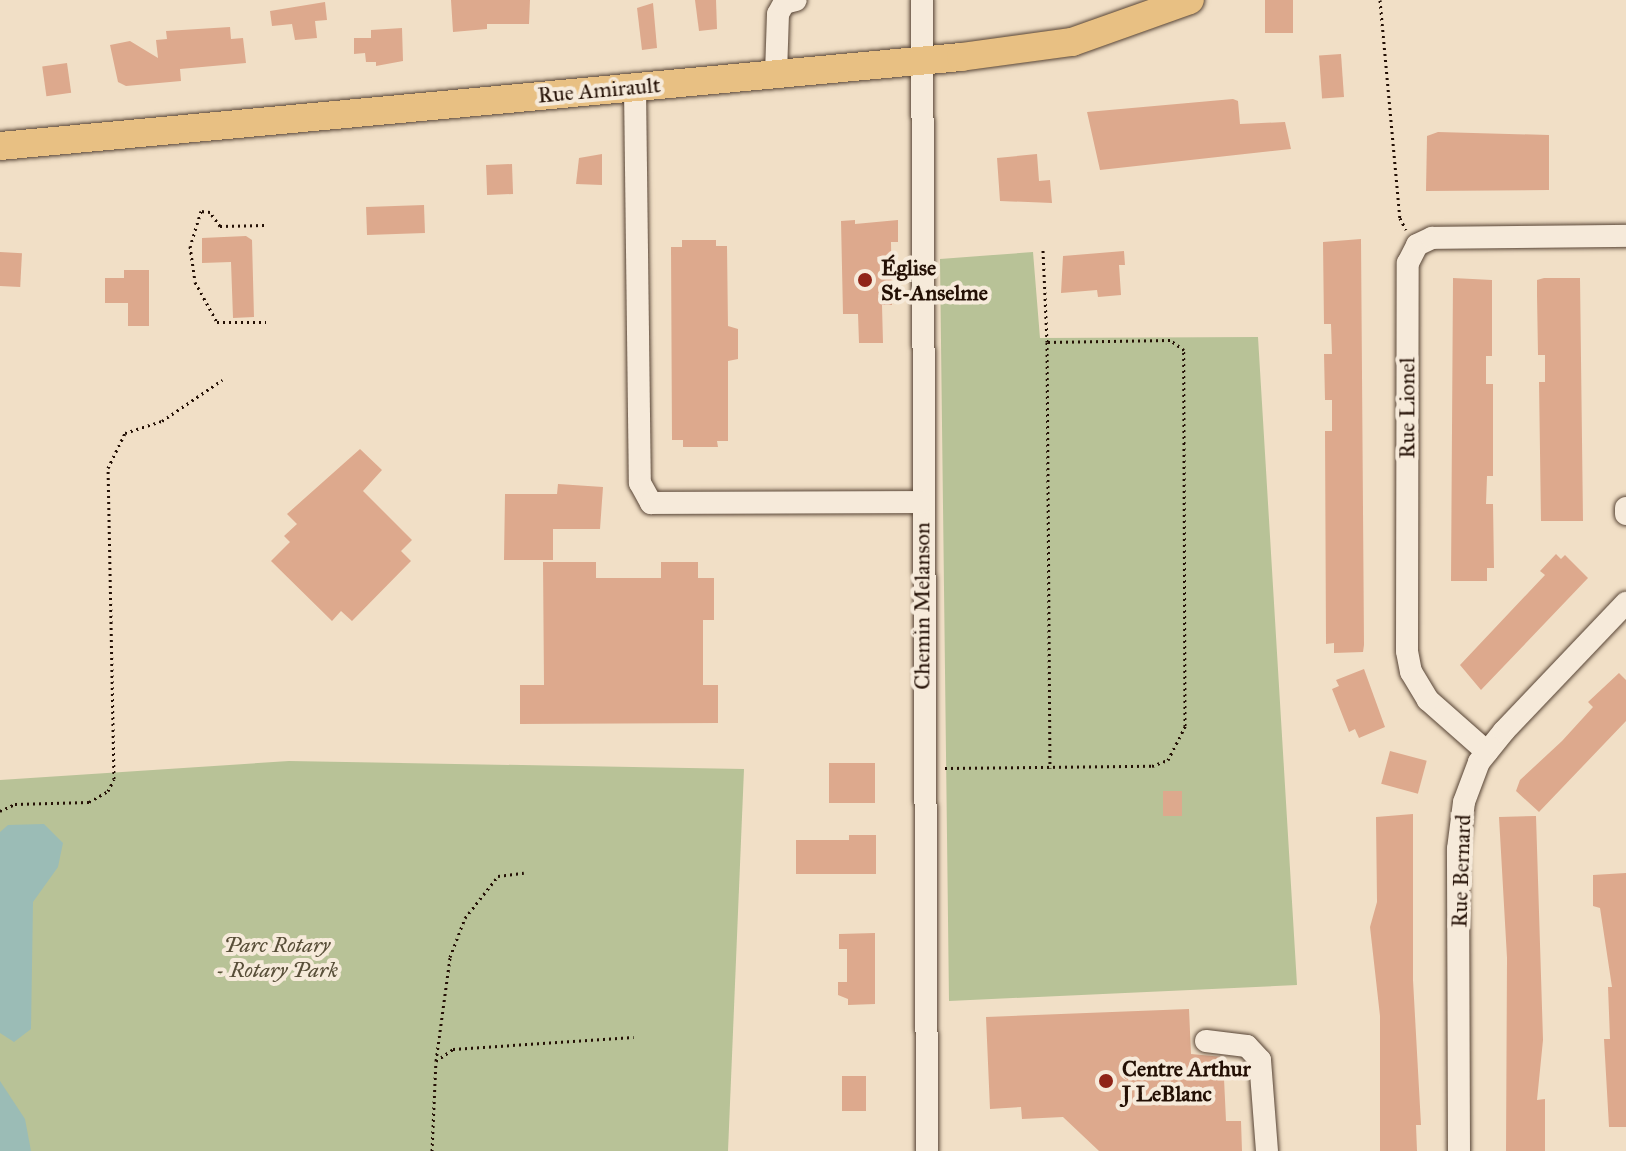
<!DOCTYPE html>
<meta charset="utf-8">
<style>
body{margin:0}
#map{position:relative;width:1626px;height:1151px;overflow:hidden;background:#f1dfc6;font-family:"IM FELL Great Primer",serif}
div>[style]{position:absolute}
.green>*{inset:0;background:#b8c297}
.water>*{inset:0;background:#9bbcb6}
.building>*{inset:0;background:#dda98d;transform-origin:0 0}
.path>*{height:3px;margin-top:-1.5px;transform-origin:0;background:repeating-linear-gradient(90deg,#241005 0 2px,transparent 0 6px)}
.roads{filter:drop-shadow(0 0 2px #574435) drop-shadow(0 0 2px #574435)}
.minor>*{height:22px;margin:-11px;padding:0 11px;transform-origin:11px;border-radius:11px;background:#f6eada}
.major>*{height:28px;margin:-14px;padding:0 14px;transform-origin:14px;border-radius:14px;background:#e8c083}
.dots>*{width:22px;height:22px;translate:-50% -50%;box-sizing:border-box;border:4px solid #f6eada;border-radius:50%}
span{translate:-50% -50%;white-space:nowrap;text-align:center;line-height:1.15;-webkit-text-stroke:8px #f6eada;paint-order:stroke}
.street-label{font-size:22px;color:#241005}
.poi-label{font-size:22px;color:#241005;font-weight:700}
.left{translate:0 -50%;text-align:left}
.park-label{font-size:22px;color:#584e38;font-style:italic}
</style>
<div id="map">
<div class="green">
<div style="clip-path:polygon(1033px 252px,1040px 338px,1258px 337px,1297px 985px,949px 1001px,940px 259px)"></div>
<div style="clip-path:polygon(289px 761px,744px 769px,728px 1151px,0 1151px,0 780px)"></div>
</div>
<div class="water">
<div style="clip-path:polygon(44px 824px,63px 843px,58px 867px,33px 902px,31px 1029px,14px 1042px,0 1033px,0 832px,8px 825px)"></div>
<div style="clip-path:polygon(0 1081px,25px 1119px,31px 1151px,0 1151px)"></div>
</div>
<div class="building">
<div style="clip-path:polygon(451px 0,530px 0,529px 24px,487px 24px,487px 29px,453px 32px)"></div>
<div style="clip-path:polygon(695px 0,716px 0,717px 29px,699px 31px)"></div>
<div style="left:1265px;top:0;width:28px;height:33px"></div>
<div style="clip-path:polygon(325px 2px,327px 20px,315px 21px,317px 38px,295px 40px,292px 24px,272px 26px,270px 11px)"></div>
<div style="clip-path:polygon(653px 3px,657px 48px,642px 50px,637px 8px)"></div>
<div style="clip-path:polygon(230px 27px,231px 39px,243px 38px,246px 63px,180px 69px,181px 81px,126px 86px,118px 82px,110px 45px,130px 41px,158px 58px,156px 40px,167px 39px,166px 31px)"></div>
<div style="clip-path:polygon(402px 28px,403px 61px,376px 66px,376px 62px,366px 62px,365px 53px,354px 54px,354px 38px,371px 38px,371px 30px)"></div>
<div style="left:1341px;top:54px;width:43px;height:22px;rotate:86deg"></div>
<div style="left:67px;top:63px;width:30px;height:25px;rotate:82deg"></div>
<div style="clip-path:polygon(1233px 99px,1238px 101px,1240px 124px,1285px 122px,1291px 149px,1100px 170px,1087px 112px)"></div>
<div style="clip-path:polygon(1438px 132px,1549px 135px,1549px 190px,1426px 191px,1427px 136px)"></div>
<div style="clip-path:polygon(602px 154px,602px 185px,576px 184px,579px 158px)"></div>
<div style="clip-path:polygon(1037px 154px,1039px 181px,1050px 180px,1052px 203px,1000px 201px,997px 158px)"></div>
<div style="left:512px;top:164px;width:30px;height:26px;rotate:88deg"></div>
<div style="left:424px;top:205px;width:28px;height:58px;rotate:88deg"></div>
<div style="clip-path:polygon(855px 220px,855px 224px,898px 220px,898px 242px,891px 242px,892px 305px,882px 305px,883px 343px,859px 343px,858px 314px,843px 314px,841px 221px)"></div>
<div style="clip-path:polygon(246px 236px,252px 240px,254px 317px,233px 318px,231px 262px,202px 263px,202px 238px)"></div>
<div style="clip-path:polygon(1361px 239px,1364px 645px,1363px 652px,1334px 653px,1334px 643px,1326px 644px,1325px 431px,1332px 431px,1332px 400px,1325px 400px,1324px 354px,1332px 354px,1331px 324px,1324px 324px,1323px 242px)"></div>
<div style="clip-path:polygon(682px 240px,716px 240px,716px 246px,727px 246px,728px 326px,738px 329px,738px 359px,728px 361px,728px 441px,717px 441px,718px 447px,683px 447px,683px 440px,672px 440px,671px 247px,682px 247px)"></div>
<div style="clip-path:polygon(1124px 251px,1125px 265px,1119px 265px,1121px 295px,1098px 297px,1097px 290px,1061px 293px,1063px 256px)"></div>
<div style="left:0;top:252px;width:22px;height:34px;rotate:3deg"></div>
<div style="clip-path:polygon(124px 270px,149px 270px,149px 326px,128px 326px,128px 303px,105px 303px,105px 278px,124px 278px)"></div>
<div style="clip-path:polygon(1453px 278px,1492px 280px,1492px 356px,1486px 356px,1486px 384px,1493px 384px,1493px 476px,1487px 476px,1486px 504px,1493px 504px,1494px 568px,1487px 568px,1487px 581px,1451px 581px)"></div>
<div style="clip-path:polygon(1544px 278px,1580px 278px,1583px 521px,1541px 521px,1539px 382px,1545px 382px,1545px 355px,1538px 355px,1537px 295px,1537px 280px)"></div>
<div style="clip-path:polygon(360px 449px,382px 470px,363px 491px,412px 540px,401px 551px,411px 561px,352px 621px,341px 611px,332px 621px,271px 561px,290px 542px,284px 536px,297px 524px,287px 514px)"></div>
<div style="clip-path:polygon(558px 484px,603px 487px,600px 529px,553px 529px,553px 560px,504px 560px,505px 494px,557px 494px)"></div>
<div style="clip-path:polygon(1556px 554px,1561px 559px,1565px 555px,1588px 578px,1481px 690px,1460px 665px,1545px 575px,1540px 571px)"></div>
<div style="clip-path:polygon(543px 562px,596px 562px,596px 578px,661px 578px,661px 562px,698px 562px,698px 578px,714px 578px,714px 620px,703px 620px,703px 685px,718px 685px,718px 723px,520px 724px,520px 685px,544px 685px)"></div>
<div style="clip-path:polygon(1364px 669px,1385px 727px,1359px 738px,1355px 729px,1349px 732px,1332px 689px,1339px 686px,1336px 680px)"></div>
<div style="clip-path:polygon(1619px 673px,1626px 680px,1626px 721px,1539px 812px,1516px 791px,1520px 780px,1562px 741px,1593px 707px,1588px 702px)"></div>
<div style="left:1390px;top:751px;width:38px;height:34px;rotate:15deg"></div>
<div style="left:829px;top:763px;width:46px;height:40px"></div>
<div style="left:1163px;top:791px;width:19px;height:25px"></div>
<div style="clip-path:polygon(1413px 814px,1413px 980px,1421px 1125px,1416px 1125px,1417px 1151px,1380px 1151px,1380px 1016px,1370px 927px,1377px 902px,1376px 817px)"></div>
<div style="clip-path:polygon(1536px 816px,1543px 1040px,1537px 1100px,1545px 1099px,1545px 1151px,1506px 1151px,1507px 958px,1499px 817px)"></div>
<div style="clip-path:polygon(849px 835px,876px 835px,876px 874px,796px 874px,796px 840px,849px 840px)"></div>
<div style="clip-path:polygon(1626px 873px,1626px 1127px,1609px 1127px,1604px 1039px,1610px 1039px,1608px 987px,1612px 987px,1600px 908px,1593px 906px,1593px 875px)"></div>
<div style="clip-path:polygon(875px 933px,875px 1004px,848px 1005px,848px 999px,838px 995px,838px 982px,847px 982px,847px 949px,839px 949px,839px 934px)"></div>
<div style="clip-path:polygon(1189px 1009px,1191px 1054px,1223px 1057px,1226px 1121px,1241px 1121px,1242px 1151px,1099px 1151px,1063px 1117px,1022px 1119px,1021px 1107px,990px 1109px,986px 1017px)"></div>
<div style="left:842px;top:1076px;width:24px;height:35px"></div>
</div>
<div class="path">
<div style="left:1380px;top:0;width:219px;rotate:84.8deg"></div>
<div style="left:1400px;top:218px;width:13px;rotate:63deg"></div>
<div style="left:264px;top:225px;width:44px;rotate:178.7deg"></div>
<div style="left:220px;top:226px;width:17px;rotate:-126deg"></div>
<div style="left:210px;top:212px;width:9px;rotate:-174deg"></div>
<div style="left:201px;top:211px;width:37px;rotate:107deg"></div>
<div style="left:190px;top:246px;width:36px;rotate:82deg"></div>
<div style="left:195px;top:282px;width:46px;rotate:61.2deg"></div>
<div style="left:217px;top:322px;width:49px"></div>
<div style="left:1047px;top:342px;width:426px;rotate:89.6deg"></div>
<div style="left:945px;top:768px;width:207px;rotate:-0.6deg"></div>
<div style="left:1152px;top:766px;width:17px;rotate:-21deg"></div>
<div style="left:1168px;top:760px;width:38px;rotate:-63deg"></div>
<div style="left:1185px;top:726px;width:376px;rotate:-90.2deg"></div>
<div style="left:1184px;top:350px;width:17px;rotate:-144deg"></div>
<div style="left:1170px;top:340px;width:123px;rotate:179.1deg"></div>
<div style="left:1047px;top:342px;width:93px;rotate:-92.5deg"></div>
<div style="left:0;top:811px;width:17px;rotate:-25deg"></div>
<div style="left:15px;top:804px;width:74px;rotate:-1.5deg"></div>
<div style="left:89px;top:802px;width:22px;rotate:-30deg"></div>
<div style="left:108px;top:791px;width:13px;rotate:-63deg"></div>
<div style="left:114px;top:779px;width:311px;rotate:-91.1deg"></div>
<div style="left:108px;top:468px;width:39px;rotate:-64deg"></div>
<div style="left:125px;top:433px;width:39px;rotate:-18deg"></div>
<div style="left:162px;top:421px;width:73px;rotate:-34.3deg"></div>
<div style="left:436px;top:1061px;width:105px;rotate:-82.3deg"></div>
<div style="left:450px;top:957px;width:42px;rotate:-69deg"></div>
<div style="left:465px;top:918px;width:53px;rotate:-51.8deg"></div>
<div style="left:498px;top:876px;width:26px;rotate:-7deg"></div>
<div style="left:432px;top:1151px;width:90px;rotate:-87.5deg"></div>
<div style="left:436px;top:1061px;width:21px;rotate:-35deg"></div>
<div style="left:453px;top:1049px;width:181px;rotate:-3.8deg"></div>
</div>
<div class="roads">
<div class="minor">
<div style="left:922px;top:0;width:1151px;rotate:89.75deg"></div>
<div style="left:776px;top:74px;width:60px;rotate:-88.1deg"></div>
<div style="left:778px;top:14px;width:13px;rotate:-61deg"></div>
<div style="left:784px;top:3px;width:12px;rotate:-14deg"></div>
<div style="left:635px;top:87px;width:396px;rotate:89.3deg"></div>
<div style="left:640px;top:483px;width:23px;rotate:61deg"></div>
<div style="left:651px;top:503px;width:271px;rotate:-0.2deg"></div>
<div style="left:1626px;top:508px;width:6px;rotate:90deg"></div>
<div style="left:1487px;top:752px;width:79px;rotate:-138.6deg"></div>
<div style="left:1428px;top:700px;width:33px;rotate:-121deg"></div>
<div style="left:1411px;top:672px;width:21px;rotate:-101deg"></div>
<div style="left:1407px;top:651px;width:388px;rotate:-89.9deg"></div>
<div style="left:1408px;top:263px;width:20px;rotate:-63deg"></div>
<div style="left:1417px;top:245px;width:17px;rotate:-25deg"></div>
<div style="left:1432px;top:238px;width:194px;rotate:-0.6deg"></div>
<div style="left:1206px;top:1041px;width:41px;rotate:7deg"></div>
<div style="left:1247px;top:1046px;width:19px;rotate:47deg"></div>
<div style="left:1260px;top:1060px;width:91px;rotate:85.6deg"></div>
<div style="left:1459px;top:1151px;width:302px;rotate:-90.2deg"></div>
<div style="left:1458px;top:849px;width:47px;rotate:-82.7deg"></div>
<div style="left:1464px;top:802px;width:43px;rotate:-69.4deg"></div>
<div style="left:1479px;top:762px;width:40px;rotate:-51deg"></div>
<div style="left:1504px;top:731px;width:177px;rotate:-46.4deg"></div>
</div>
<div class="major">
<div style="left:0;top:146px;width:965px;rotate:-5.29deg"></div>
<div style="left:961px;top:57px;width:112px;rotate:-7.7deg"></div>
<div style="left:1072px;top:42px;width:125px;rotate:-19.6deg"></div>
</div>
</div>
<div class="dots">
<div style="left:865px;top:280px;background:#8f2418"></div>
<div style="left:1106px;top:1081px;background:#8f2418"></div>
</div>
<div class="street-label">
<span style="left:599px;top:90px;rotate:-5deg">Rue Amirault</span>
<span style="left:1407px;top:408px;rotate:-90deg">Rue Lionel</span>
<span style="left:922px;top:606px;rotate:-90deg">Chemin Melanson</span>
<span style="left:1461px;top:871px;rotate:-88deg">Rue Bernard</span>
</div>
<div class="poi-label">
<span class="left" style="left:881px;top:280px">Église<br>St-Anselme</span>
<span class="left" style="left:1122px;top:1081px">Centre Arthur<br>J LeBlanc</span>
</div>
<div class="park-label">
<span style="left:277px;top:957px">Parc Rotary<br>- Rotary Park</span>
</div>
</div>
